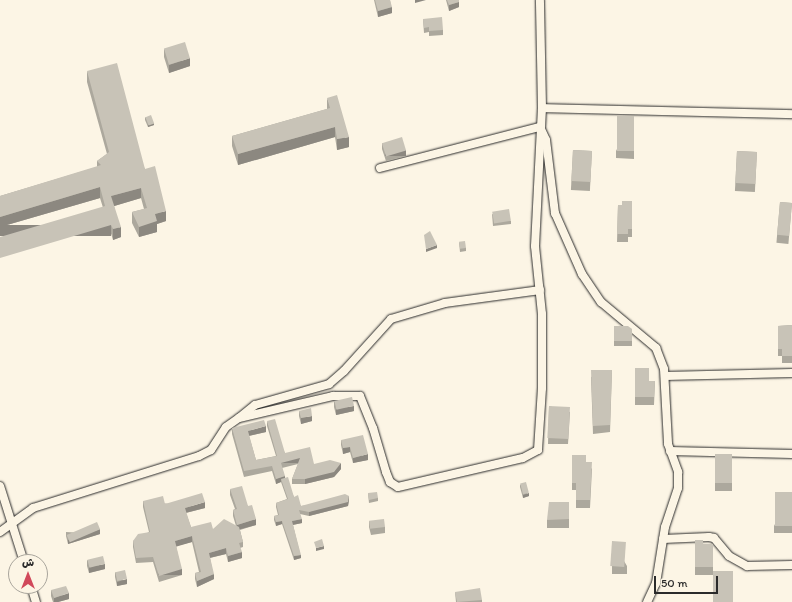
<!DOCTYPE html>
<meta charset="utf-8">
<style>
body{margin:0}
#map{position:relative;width:792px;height:602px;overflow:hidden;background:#fcf5e5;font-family:Itim,"Playpen Sans Arabic",sans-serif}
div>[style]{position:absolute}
.roads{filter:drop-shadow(0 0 1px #2b2b2b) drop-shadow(0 0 1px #2b2b2b)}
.street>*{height:8px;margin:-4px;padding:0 4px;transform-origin:4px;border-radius:4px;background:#fcf5e5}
.wall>*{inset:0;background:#aca89d;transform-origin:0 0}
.shaded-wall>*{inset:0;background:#8c8880;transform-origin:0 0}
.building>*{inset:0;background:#c8c3b7;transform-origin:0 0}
span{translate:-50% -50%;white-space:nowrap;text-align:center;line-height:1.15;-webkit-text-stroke:3.5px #fcf5e5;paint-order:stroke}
.north{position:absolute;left:8px;top:554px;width:40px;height:40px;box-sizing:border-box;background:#fcf5e5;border:1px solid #a8a49b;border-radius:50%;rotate:0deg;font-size:11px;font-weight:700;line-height:16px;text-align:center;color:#2b2b2b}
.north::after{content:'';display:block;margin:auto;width:14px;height:18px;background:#d1495b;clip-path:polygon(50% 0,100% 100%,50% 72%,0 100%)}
.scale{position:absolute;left:654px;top:576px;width:64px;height:18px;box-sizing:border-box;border:2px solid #2b2b2b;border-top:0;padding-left:5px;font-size:12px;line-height:14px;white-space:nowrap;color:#2b2b2b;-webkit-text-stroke:3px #fcf5e5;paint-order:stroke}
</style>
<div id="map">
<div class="roads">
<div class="street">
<div style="left:542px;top:108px;width:250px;rotate:1.4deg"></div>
<div style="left:380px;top:168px;width:165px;rotate:-14.4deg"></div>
<div style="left:540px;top:127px;width:14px;rotate:65deg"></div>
<div style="left:546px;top:140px;width:74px;rotate:83deg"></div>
<div style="left:555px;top:213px;width:67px;rotate:66.1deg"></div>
<div style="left:582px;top:274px;width:34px;rotate:56deg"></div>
<div style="left:601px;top:302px;width:72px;rotate:39.9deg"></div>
<div style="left:656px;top:348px;width:22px;rotate:69deg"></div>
<div style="left:664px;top:369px;width:75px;rotate:86.9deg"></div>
<div style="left:668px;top:444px;width:30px;rotate:70deg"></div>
<div style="left:678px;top:472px;width:16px;rotate:90deg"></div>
<div style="left:678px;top:488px;width:41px;rotate:108.4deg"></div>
<div style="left:665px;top:527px;width:57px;rotate:99.1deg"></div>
<div style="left:656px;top:583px;width:21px;rotate:115deg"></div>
<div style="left:665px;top:376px;width:127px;rotate:-1.4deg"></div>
<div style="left:240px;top:417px;width:19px;rotate:-39deg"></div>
<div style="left:255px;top:405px;width:77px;rotate:-15.8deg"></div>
<div style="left:329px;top:384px;width:20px;rotate:-41deg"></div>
<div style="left:344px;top:371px;width:70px;rotate:-47.9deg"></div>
<div style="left:391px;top:319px;width:56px;rotate:-16.5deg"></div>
<div style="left:445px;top:303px;width:96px;rotate:-7.8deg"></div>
<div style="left:670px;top:451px;width:122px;rotate:1.4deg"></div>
<div style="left:0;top:486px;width:80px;rotate:72.5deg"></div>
<div style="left:0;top:532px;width:41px;rotate:-36deg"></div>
<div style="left:33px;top:508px;width:174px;rotate:-17.4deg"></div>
<div style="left:199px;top:456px;width:13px;rotate:-27deg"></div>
<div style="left:211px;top:450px;width:27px;rotate:-57deg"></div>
<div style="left:226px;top:427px;width:16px;rotate:-35deg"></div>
<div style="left:239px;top:418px;width:97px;rotate:-13.2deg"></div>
<div style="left:333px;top:396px;width:27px"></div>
<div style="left:360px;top:396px;width:35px;rotate:68deg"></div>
<div style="left:373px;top:428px;width:46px;rotate:73.5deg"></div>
<div style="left:386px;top:472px;width:11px;rotate:68deg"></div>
<div style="left:390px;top:482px;width:9px;rotate:32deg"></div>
<div style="left:398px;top:487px;width:128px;rotate:-13.1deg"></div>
<div style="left:523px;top:458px;width:17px;rotate:-28deg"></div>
<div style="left:538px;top:450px;width:62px;rotate:-86.3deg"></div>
<div style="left:542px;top:388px;width:74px;rotate:-90deg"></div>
<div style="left:542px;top:314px;width:68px;rotate:-95.9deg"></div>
<div style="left:535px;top:246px;width:138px;rotate:-87.1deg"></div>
<div style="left:542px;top:108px;width:108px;rotate:-91.1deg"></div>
<div style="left:663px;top:539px;width:46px;rotate:-2.5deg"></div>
<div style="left:709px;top:537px;width:5px;rotate:11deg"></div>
<div style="left:714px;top:538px;width:23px;rotate:50deg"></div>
<div style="left:729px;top:556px;width:21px;rotate:29deg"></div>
<div style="left:747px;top:566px;width:45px;rotate:-1.3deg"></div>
<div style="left:31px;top:586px;width:17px;rotate:73deg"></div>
</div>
</div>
<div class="wall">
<div style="clip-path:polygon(374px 0,390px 0,392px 13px,378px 17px)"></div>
<div style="clip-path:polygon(446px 0,459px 0,459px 7px,449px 11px)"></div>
<div style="clip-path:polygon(423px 19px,443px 30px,443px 35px,429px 36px,429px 32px,424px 33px)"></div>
<div style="clip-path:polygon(164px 49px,190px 66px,169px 73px,164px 57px)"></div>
<div style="clip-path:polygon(87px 71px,145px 169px,166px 221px,157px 224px,157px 232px,139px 237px,132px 223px,132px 212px,144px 209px,141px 198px,114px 206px,121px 237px,113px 240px,100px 198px,0 227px,0 196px,97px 167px,97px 161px,107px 154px,87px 82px)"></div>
<div style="clip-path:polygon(327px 98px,349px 147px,337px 150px,335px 137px,238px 165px,232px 146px,232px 136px,327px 109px)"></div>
<div style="clip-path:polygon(634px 116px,634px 159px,616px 158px,616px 151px)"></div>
<div style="clip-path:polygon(145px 117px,154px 125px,148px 127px,145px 120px)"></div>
<div style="clip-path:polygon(382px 143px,406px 156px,386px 161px,382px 149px)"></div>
<div style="left:573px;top:150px;width:19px;height:40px;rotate:3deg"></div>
<div style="left:737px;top:151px;width:20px;height:40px;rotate:3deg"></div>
<div style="clip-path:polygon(632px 201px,632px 237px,628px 237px,628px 242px,617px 242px,618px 205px,622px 205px)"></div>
<div style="left:780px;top:202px;width:12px;height:41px;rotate:5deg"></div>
<div style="clip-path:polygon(492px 214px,511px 221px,511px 224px,493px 226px)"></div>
<div style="clip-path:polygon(459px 242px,466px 248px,466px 251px,460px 252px)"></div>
<div style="clip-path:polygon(792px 325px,792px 363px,782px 363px,782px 356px,778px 356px,778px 326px)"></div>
<div style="clip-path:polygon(614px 326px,632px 329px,632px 346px,614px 346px)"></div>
<div style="clip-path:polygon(635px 368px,649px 381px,655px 381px,654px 405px,635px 405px)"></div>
<div style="clip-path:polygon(612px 370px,610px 432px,593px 434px,591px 377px)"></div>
<div style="clip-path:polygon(334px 401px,354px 411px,336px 415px,334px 407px)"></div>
<div style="clip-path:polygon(549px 406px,570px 412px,568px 444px,548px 444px)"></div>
<div style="clip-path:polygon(299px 411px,312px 421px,301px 424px,299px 416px)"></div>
<div style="clip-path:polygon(267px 421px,285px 453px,314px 464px,341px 469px,334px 477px,305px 484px,292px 484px,292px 479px,298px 464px,282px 468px,285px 478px,294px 497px,301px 506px,349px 500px,348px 506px,309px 516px,300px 514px,302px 523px,293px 525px,301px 558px,294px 560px,282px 524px,276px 526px,274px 520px,274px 516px,278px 515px,276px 507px,276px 503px,287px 499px,281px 482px,276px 484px,272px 471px,244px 477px,232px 434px,232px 428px,266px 432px,249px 436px,256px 460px,276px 456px,267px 426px)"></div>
<div style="clip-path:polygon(341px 440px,368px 460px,353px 463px,350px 452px,343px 454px,341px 445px)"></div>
<div style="left:715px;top:454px;width:17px;height:37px"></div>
<div style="clip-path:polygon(572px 455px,586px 462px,592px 469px,590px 508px,576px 508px,576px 490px,572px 490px)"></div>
<div style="clip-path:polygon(520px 484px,529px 496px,523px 498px,520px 487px)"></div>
<div style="clip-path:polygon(230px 489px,248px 506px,256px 525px,240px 530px,243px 542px,243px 547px,240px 548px,242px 558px,228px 562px,226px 554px,210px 558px,214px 579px,197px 587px,195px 579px,195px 573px,199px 572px,192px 542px,176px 546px,182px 575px,159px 582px,153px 562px,136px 563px,133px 547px,133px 541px,149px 532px,143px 507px,143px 501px,205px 508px,186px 513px,191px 527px,213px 529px,236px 526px,233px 516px,233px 510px,235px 509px,230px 495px)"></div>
<div style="clip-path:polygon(792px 492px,792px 533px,774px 533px,774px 526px)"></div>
<div style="clip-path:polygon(368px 493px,378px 498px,378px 501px,369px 503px)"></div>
<div style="clip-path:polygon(569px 502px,569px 528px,547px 528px,547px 520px)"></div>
<div style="clip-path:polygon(369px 521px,385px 527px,385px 533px,371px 535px,369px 527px)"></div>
<div style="clip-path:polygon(66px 532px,100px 534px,68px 544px,66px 536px)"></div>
<div style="clip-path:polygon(695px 540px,703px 544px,713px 544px,713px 575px,695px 575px)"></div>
<div style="clip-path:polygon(612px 541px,627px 566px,627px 574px,612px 574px)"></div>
<div style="clip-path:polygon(87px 560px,105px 569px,89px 573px,87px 566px)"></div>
<div style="clip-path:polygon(115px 572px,127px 584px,117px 586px,115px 577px)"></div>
<div style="clip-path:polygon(51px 590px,69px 599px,58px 602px,53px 602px,51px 596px)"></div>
<div style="clip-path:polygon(455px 592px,482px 600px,482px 602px,456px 602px)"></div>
</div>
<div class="shaded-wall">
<div style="clip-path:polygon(415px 0,426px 0,415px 3px)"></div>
<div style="clip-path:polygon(459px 2px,459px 7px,449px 11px,449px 5px)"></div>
<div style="clip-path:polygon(392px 7px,392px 13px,378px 17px,378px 11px)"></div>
<div style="clip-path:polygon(190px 58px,190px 66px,169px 73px,169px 65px)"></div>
<div style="clip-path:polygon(154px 123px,154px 125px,148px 127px,148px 125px)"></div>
<div style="clip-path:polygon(335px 127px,335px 137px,238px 165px,238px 154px)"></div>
<div style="clip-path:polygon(349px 137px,349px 147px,337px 150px,337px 139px)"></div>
<div style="left:406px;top:150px;width:6px;height:21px;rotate:90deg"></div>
<div style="clip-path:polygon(100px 187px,100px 198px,0 227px,0 217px)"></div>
<div style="clip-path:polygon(141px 188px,141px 198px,111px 207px,111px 196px)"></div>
<div style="clip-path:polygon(166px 211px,166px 221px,157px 224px,157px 232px,139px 237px,139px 227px,155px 214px)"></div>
<div style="left:111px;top:225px;width:11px;height:116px;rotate:90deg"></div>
<div style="clip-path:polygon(121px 227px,121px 237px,113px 240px,113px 229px)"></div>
<div style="clip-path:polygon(437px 245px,437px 248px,426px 252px,426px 249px)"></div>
<div style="clip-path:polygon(354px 406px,354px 411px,336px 415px,336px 409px)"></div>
<div style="clip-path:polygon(312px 416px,312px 421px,301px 424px,301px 418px)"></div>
<div style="clip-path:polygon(266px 426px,266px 432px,248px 436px,248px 431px)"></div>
<div style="clip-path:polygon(350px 447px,350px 452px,343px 454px,343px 448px)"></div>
<div style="clip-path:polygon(368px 454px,368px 460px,353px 463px,353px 458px)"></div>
<div style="left:300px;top:458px;width:5px;height:20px;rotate:90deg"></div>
<div style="clip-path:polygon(341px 463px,341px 469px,334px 477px,305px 484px,305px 479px)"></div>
<div style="clip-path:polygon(285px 476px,285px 481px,281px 479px,281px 482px,276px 484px,276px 479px)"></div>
<div style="clip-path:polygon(529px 493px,529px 496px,523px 498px,523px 495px)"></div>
<div style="clip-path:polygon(349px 496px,349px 500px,348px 506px,309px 516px,309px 512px)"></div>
<div style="clip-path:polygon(205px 502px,205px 508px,185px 513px,185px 508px)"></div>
<div style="clip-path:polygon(256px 519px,256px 525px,237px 530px,237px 525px)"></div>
<div style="clip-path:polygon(302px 519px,302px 523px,292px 525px,292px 521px)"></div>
<div style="clip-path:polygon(282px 521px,282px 524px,276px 526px,276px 522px)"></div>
<div style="clip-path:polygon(100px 529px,100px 534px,68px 544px,68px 540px)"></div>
<div style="clip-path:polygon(192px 536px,192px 542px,175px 547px,175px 541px)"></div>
<div style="clip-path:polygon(324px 546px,324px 549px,316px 551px,316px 548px)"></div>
<div style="clip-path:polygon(226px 548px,226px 554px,209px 558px,209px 553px)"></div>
<div style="clip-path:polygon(242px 552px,242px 558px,228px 562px,228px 556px)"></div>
<div style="clip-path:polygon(301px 555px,301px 558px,294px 560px,294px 556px)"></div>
<div style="clip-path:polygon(105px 564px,105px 569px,89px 573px,89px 567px)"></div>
<div style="left:182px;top:569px;width:6px;height:24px;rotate:90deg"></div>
<div style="clip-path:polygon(214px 574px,214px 579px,197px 587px,197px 581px)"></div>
<div style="clip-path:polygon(127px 579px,127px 584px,117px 586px,117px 582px)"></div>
<div style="clip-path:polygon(69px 593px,69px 599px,58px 602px,54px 602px,54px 598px)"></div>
</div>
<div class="building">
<div style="clip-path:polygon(375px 0,390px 0,392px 7px,378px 11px)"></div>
<div style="clip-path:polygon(447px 0,459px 0,459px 2px,449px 5px)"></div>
<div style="clip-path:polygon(442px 17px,443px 30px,429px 31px,429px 27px,424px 28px,423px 19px)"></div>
<div style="left:185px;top:42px;width:17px;height:22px;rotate:73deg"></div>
<div style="clip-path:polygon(117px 63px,145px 169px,155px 166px,166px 211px,155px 214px,157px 221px,139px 227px,132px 212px,147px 208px,141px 188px,111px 196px,121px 227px,113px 229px,111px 225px,0 258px,0 237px,105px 206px,100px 187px,0 217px,0 196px,101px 165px,97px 161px,109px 152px,87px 71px)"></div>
<div style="clip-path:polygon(337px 95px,349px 137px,337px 139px,335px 127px,238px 154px,232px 136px,330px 108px,327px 98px)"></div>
<div style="left:151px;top:115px;width:9px;height:6px;rotate:69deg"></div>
<div style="left:617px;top:116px;width:17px;height:35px"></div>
<div style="left:402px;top:137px;width:14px;height:21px;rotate:73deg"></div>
<div style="left:573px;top:150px;width:19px;height:31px;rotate:3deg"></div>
<div style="left:737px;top:151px;width:20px;height:32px;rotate:3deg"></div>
<div style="clip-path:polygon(622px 201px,632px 201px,632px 229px,628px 229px,628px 234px,617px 234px,618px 205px,622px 205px)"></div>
<div style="left:780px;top:202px;width:12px;height:33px;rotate:5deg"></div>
<div style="left:509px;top:209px;width:12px;height:17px;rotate:81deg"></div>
<div style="clip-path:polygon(430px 231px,437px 245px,426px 249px,424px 235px)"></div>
<div style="left:465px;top:241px;width:7px;height:6px;rotate:82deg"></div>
<div style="clip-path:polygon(792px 325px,792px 356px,782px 356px,782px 349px,778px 349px,778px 326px)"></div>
<div style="clip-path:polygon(614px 326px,628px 326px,632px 329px,632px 341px,614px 341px)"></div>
<div style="clip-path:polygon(635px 368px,649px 368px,649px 381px,655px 381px,654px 397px,635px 397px)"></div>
<div style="clip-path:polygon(591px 370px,612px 370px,610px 425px,593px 426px)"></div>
<div style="left:352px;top:397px;width:9px;height:18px;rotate:77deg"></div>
<div style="left:549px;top:406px;width:21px;height:32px;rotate:3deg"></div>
<div style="clip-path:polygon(311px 408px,312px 416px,301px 418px,299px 411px)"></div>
<div style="clip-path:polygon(275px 419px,285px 453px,310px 447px,314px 464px,330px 460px,341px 463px,334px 472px,305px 479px,292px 479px,300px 458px,281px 463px,285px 476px,276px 479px,272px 466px,244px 471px,232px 428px,264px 420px,266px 426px,248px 431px,256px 460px,277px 456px,267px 421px)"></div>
<div style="clip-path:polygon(363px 435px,368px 454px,353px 458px,350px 447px,343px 448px,341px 440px)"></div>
<div style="left:715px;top:454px;width:17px;height:29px"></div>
<div style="clip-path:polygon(572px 455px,586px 455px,586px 462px,592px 462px,590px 500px,576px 500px,576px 483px,572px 483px)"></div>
<div style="clip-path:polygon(288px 477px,294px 497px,298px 495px,301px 506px,345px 494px,349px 496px,348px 502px,309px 512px,299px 510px,302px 519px,292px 521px,301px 555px,294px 556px,282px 521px,276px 522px,274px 516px,279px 515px,276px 503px,288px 499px,281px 479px)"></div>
<div style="left:526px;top:482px;width:11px;height:6px;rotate:75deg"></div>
<div style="clip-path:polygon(242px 486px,248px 506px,252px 505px,256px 519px,237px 525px,233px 510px,237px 509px,230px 489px)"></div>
<div style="clip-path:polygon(377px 492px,378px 498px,369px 500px,368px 493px)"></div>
<div style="left:775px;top:492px;width:17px;height:34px"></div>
<div style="clip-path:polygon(202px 493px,205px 502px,185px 508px,191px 527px,211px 522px,213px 529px,224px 519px,239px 527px,243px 542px,239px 543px,242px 552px,228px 556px,226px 548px,209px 553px,214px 574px,197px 581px,195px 573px,201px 572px,192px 536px,175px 541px,182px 569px,159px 576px,153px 557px,136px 558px,133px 541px,138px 534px,150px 532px,143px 501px,163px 496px,165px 504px)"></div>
<div style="clip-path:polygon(549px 502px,569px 502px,569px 519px,547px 520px)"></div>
<div style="left:384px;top:519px;width:8px;height:15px;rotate:83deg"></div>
<div style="left:97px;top:522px;width:8px;height:33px;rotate:67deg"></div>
<div style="clip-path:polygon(322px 539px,324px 546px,316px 548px,314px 542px)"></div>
<div style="clip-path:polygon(695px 540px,703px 540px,703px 544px,713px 544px,713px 567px,695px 567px)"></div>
<div style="left:612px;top:541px;width:14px;height:25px;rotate:4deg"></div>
<div style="left:103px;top:556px;width:8px;height:16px;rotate:76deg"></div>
<div style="left:125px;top:570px;width:9px;height:10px;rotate:77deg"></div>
<div style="left:713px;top:571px;width:20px;height:31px"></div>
<div style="clip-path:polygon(66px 586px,69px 593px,54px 598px,51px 590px)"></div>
<div style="clip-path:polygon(480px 588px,482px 600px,457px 602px,455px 592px)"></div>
</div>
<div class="north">ش</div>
<div class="scale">50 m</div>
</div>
